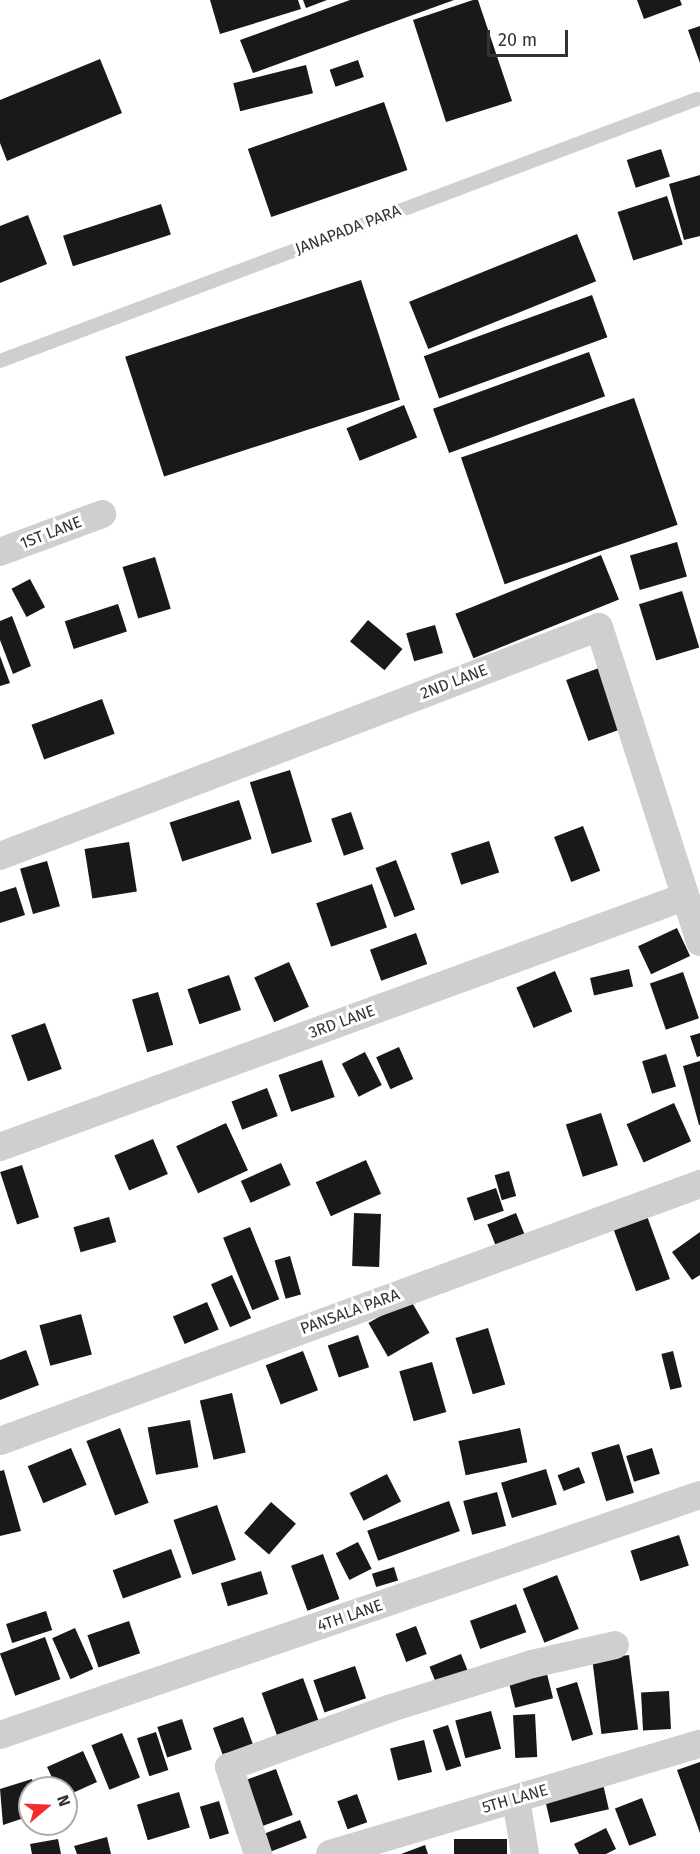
<!DOCTYPE html>
<style>
body{margin:0}
#map{position:relative;width:700px;height:1854px;overflow:hidden;background:#fff;font-family:"Fira Sans",sans-serif}
div>[style]{position:absolute}
.building>*{inset:0;background:#191919;transform-origin:0 0}
.lane>*{height:14px;margin:-7px;padding:0 7px;transform-origin:7px;border-radius:7px;background:#cfcfcf}
.street>*{height:28px;margin:-14px;padding:0 14px;transform-origin:14px;border-radius:14px;background:#cfcfcf}
span{translate:-50% -50%;white-space:nowrap;text-align:center;line-height:1.15;-webkit-text-stroke:6px #fff;paint-order:stroke}
.street-label{font-size:16px;color:#323232}
.north{position:absolute;left:18px;top:1776px;width:60px;height:60px;box-sizing:border-box;background:#fff;border:2px solid #adadad;border-radius:50%;rotate:71deg;font-size:16px;font-weight:700;line-height:24px;text-align:center;color:#323232}
.north::after{content:'';display:block;margin:auto;width:21px;height:27px;background:#f02f2d;clip-path:polygon(50% 0,100% 100%,50% 72%,0 100%)}
.scale{position:absolute;left:487px;top:30px;width:81px;height:27px;box-sizing:border-box;border:3px solid #323232;border-top:0;padding-left:8px;font-size:18px;line-height:21px;white-space:nowrap;color:#323232;-webkit-text-stroke:4px #fff;paint-order:stroke}
</style>
<div id="map">
<div class="building">
<div style="clip-path:polygon(210px 0,298px 0,301px 9px,220px 34px)"></div>
<div style="clip-path:polygon(303px 0,327px 0,306px 8px)"></div>
<div style="clip-path:polygon(350px 0,454px 0,253px 73px,240px 40px)"></div>
<div style="clip-path:polygon(473px 0,478px 0,512px 101px,446px 122px,413px 20px)"></div>
<div style="clip-path:polygon(637px 0,680px 0,682px 5px,644px 19px)"></div>
<div style="clip-path:polygon(700px 26px,700px 63px,688px 30px)"></div>
<div style="clip-path:polygon(100px 59px,122px 113px,7px 161px,0 143px,0 100px)"></div>
<div style="left:358px;top:60px;width:18px;height:30px;rotate:71deg"></div>
<div style="left:306px;top:65px;width:29px;height:75px;rotate:76deg"></div>
<div style="left:384px;top:102px;width:72px;height:144px;rotate:71deg"></div>
<div style="left:661px;top:149px;width:29px;height:36px;rotate:72deg"></div>
<div style="clip-path:polygon(700px 175px,700px 236px,684px 240px,669px 184px)"></div>
<div style="left:667px;top:196px;width:51px;height:52px;rotate:72deg"></div>
<div style="left:161px;top:204px;width:32px;height:103px;rotate:72deg"></div>
<div style="clip-path:polygon(28px 215px,47px 264px,0 283px,0 226px)"></div>
<div style="left:577px;top:234px;width:51px;height:181px;rotate:68deg"></div>
<div style="left:361px;top:280px;width:126px;height:248px;rotate:72deg"></div>
<div style="left:592px;top:295px;width:45px;height:179px;rotate:70deg"></div>
<div style="left:589px;top:352px;width:47px;height:166px;rotate:70deg"></div>
<div style="left:634px;top:398px;width:134px;height:183px;rotate:71deg"></div>
<div style="left:404px;top:405px;width:35px;height:62px;rotate:68deg"></div>
<div style="left:677px;top:542px;width:36px;height:49px;rotate:74deg"></div>
<div style="left:601px;top:555px;width:48px;height:157px;rotate:68deg"></div>
<div style="left:155px;top:557px;width:54px;height:34px;rotate:73deg"></div>
<div style="left:30px;top:579px;width:32px;height:21px;rotate:62deg"></div>
<div style="left:682px;top:591px;width:59px;height:45px;rotate:73deg"></div>
<div style="left:118px;top:604px;width:29px;height:56px;rotate:72deg"></div>
<div style="clip-path:polygon(12px 616px,31px 666px,13px 674px,0 640px,0 621px)"></div>
<div style="left:368px;top:620px;width:45px;height:28px;rotate:40deg"></div>
<div style="left:435px;top:625px;width:29px;height:30px;rotate:74deg"></div>
<div style="clip-path:polygon(0 656px,10px 683px,0 686px)"></div>
<div style="left:599px;top:668px;width:65px;height:35px;rotate:70deg"></div>
<div style="left:102px;top:699px;width:37px;height:75px;rotate:70deg"></div>
<div style="left:290px;top:770px;width:75px;height:42px;rotate:73deg"></div>
<div style="left:239px;top:800px;width:41px;height:73px;rotate:72deg"></div>
<div style="left:351px;top:812px;width:39px;height:21px;rotate:71deg"></div>
<div style="left:583px;top:826px;width:48px;height:31px;rotate:69deg"></div>
<div style="left:489px;top:841px;width:33px;height:40px;rotate:72deg"></div>
<div style="left:129px;top:842px;width:50px;height:45px;rotate:81deg"></div>
<div style="left:396px;top:860px;width:53px;height:22px;rotate:69deg"></div>
<div style="left:47px;top:861px;width:47px;height:28px;rotate:74deg"></div>
<div style="left:372px;top:884px;width:46px;height:59px;rotate:71deg"></div>
<div style="clip-path:polygon(16px 887px,25px 915px,0 923px,0 892px)"></div>
<div style="left:677px;top:928px;width:31px;height:43px;rotate:65deg"></div>
<div style="left:416px;top:933px;width:33px;height:49px;rotate:70deg"></div>
<div style="left:289px;top:962px;width:49px;height:38px;rotate:66deg"></div>
<div style="left:629px;top:969px;width:18px;height:40px;rotate:77deg"></div>
<div style="left:555px;top:971px;width:44px;height:42px;rotate:67deg"></div>
<div style="left:683px;top:972px;width:49px;height:35px;rotate:71deg"></div>
<div style="left:229px;top:975px;width:37px;height:44px;rotate:71deg"></div>
<div style="left:158px;top:992px;width:55px;height:27px;rotate:74deg"></div>
<div style="left:45px;top:1023px;width:49px;height:36px;rotate:70deg"></div>
<div style="clip-path:polygon(700px 1033px,700px 1056px,697px 1057px,690px 1036px)"></div>
<div style="left:399px;top:1047px;width:35px;height:25px;rotate:66deg"></div>
<div style="left:365px;top:1052px;width:37px;height:26px;rotate:63deg"></div>
<div style="left:666px;top:1054px;width:34px;height:25px;rotate:73deg"></div>
<div style="left:322px;top:1060px;width:39px;height:46px;rotate:71deg"></div>
<div style="clip-path:polygon(700px 1061px,700px 1125px,699px 1125px,683px 1066px)"></div>
<div style="left:267px;top:1088px;width:30px;height:38px;rotate:69deg"></div>
<div style="left:674px;top:1103px;width:42px;height:52px;rotate:66deg"></div>
<div style="left:601px;top:1113px;width:55px;height:37px;rotate:72deg"></div>
<div style="left:226px;top:1123px;width:52px;height:55px;rotate:65deg"></div>
<div style="left:153px;top:1139px;width:38px;height:42px;rotate:67deg"></div>
<div style="left:366px;top:1160px;width:37px;height:55px;rotate:66deg"></div>
<div style="left:281px;top:1163px;width:24px;height:44px;rotate:66deg"></div>
<div style="left:22px;top:1165px;width:55px;height:23px;rotate:72deg"></div>
<div style="left:509px;top:1171px;width:26px;height:15px;rotate:74deg"></div>
<div style="left:496px;top:1188px;width:24px;height:31px;rotate:71deg"></div>
<div style="left:354px;top:1213px;width:27px;height:53px;rotate:2deg"></div>
<div style="left:516px;top:1213px;width:22px;height:31px;rotate:68deg"></div>
<div style="left:647px;top:1216px;width:67px;height:36px;rotate:70deg"></div>
<div style="left:109px;top:1217px;width:26px;height:37px;rotate:74deg"></div>
<div style="left:250px;top:1227px;width:78px;height:29px;rotate:68deg"></div>
<div style="clip-path:polygon(700px 1232px,700px 1275px,692px 1280px,672px 1252px)"></div>
<div style="left:290px;top:1256px;width:40px;height:16px;rotate:74deg"></div>
<div style="left:232px;top:1275px;width:47px;height:23px;rotate:66deg"></div>
<div style="left:410px;top:1299px;width:39px;height:48px;rotate:60deg"></div>
<div style="left:207px;top:1302px;width:30px;height:37px;rotate:67deg"></div>
<div style="left:81px;top:1314px;width:42px;height:43px;rotate:75deg"></div>
<div style="left:488px;top:1328px;width:59px;height:34px;rotate:73deg"></div>
<div style="left:358px;top:1335px;width:34px;height:32px;rotate:71deg"></div>
<div style="clip-path:polygon(26px 1350px,39px 1385px,0 1400px,0 1360px)"></div>
<div style="left:303px;top:1351px;width:42px;height:40px;rotate:69deg"></div>
<div style="left:673px;top:1351px;width:37px;height:12px;rotate:76deg"></div>
<div style="left:432px;top:1362px;width:52px;height:34px;rotate:74deg"></div>
<div style="left:232px;top:1393px;width:61px;height:33px;rotate:77deg"></div>
<div style="left:190px;top:1420px;width:48px;height:43px;rotate:80deg"></div>
<div style="left:120px;top:1428px;width:80px;height:36px;rotate:69deg"></div>
<div style="left:520px;top:1428px;width:35px;height:63px;rotate:78deg"></div>
<div style="left:619px;top:1444px;width:51px;height:29px;rotate:73deg"></div>
<div style="left:71px;top:1448px;width:40px;height:47px;rotate:67deg"></div>
<div style="left:652px;top:1448px;width:27px;height:27px;rotate:73deg"></div>
<div style="left:579px;top:1467px;width:17px;height:23px;rotate:69deg"></div>
<div style="left:546px;top:1469px;width:37px;height:47px;rotate:73deg"></div>
<div style="clip-path:polygon(4px 1470px,21px 1531px,0 1536px,0 1471px)"></div>
<div style="left:387px;top:1474px;width:31px;height:42px;rotate:63deg"></div>
<div style="left:497px;top:1492px;width:35px;height:35px;rotate:75deg"></div>
<div style="left:449px;top:1501px;width:32px;height:87px;rotate:70deg"></div>
<div style="left:271px;top:1502px;width:33px;height:41px;rotate:41deg"></div>
<div style="left:217px;top:1505px;width:58px;height:46px;rotate:71deg"></div>
<div style="left:679px;top:1535px;width:32px;height:51px;rotate:72deg"></div>
<div style="left:358px;top:1542px;width:30px;height:25px;rotate:63deg"></div>
<div style="left:171px;top:1549px;width:30px;height:62px;rotate:70deg"></div>
<div style="left:323px;top:1554px;width:48px;height:34px;rotate:70deg"></div>
<div style="left:394px;top:1567px;width:14px;height:23px;rotate:73deg"></div>
<div style="left:261px;top:1571px;width:24px;height:42px;rotate:73deg"></div>
<div style="left:557px;top:1575px;width:58px;height:37px;rotate:68deg"></div>
<div style="left:516px;top:1604px;width:30px;height:49px;rotate:70deg"></div>
<div style="left:46px;top:1611px;width:20px;height:42px;rotate:72deg"></div>
<div style="left:129px;top:1621px;width:34px;height:44px;rotate:71deg"></div>
<div style="left:416px;top:1626px;width:30px;height:22px;rotate:69deg"></div>
<div style="left:75px;top:1628px;width:45px;height:25px;rotate:66deg"></div>
<div style="left:45px;top:1637px;width:45px;height:48px;rotate:70deg"></div>
<div style="left:461px;top:1654px;width:24px;height:34px;rotate:68deg"></div>
<div style="left:629px;top:1655px;width:75px;height:37px;rotate:83deg"></div>
<div style="left:355px;top:1666px;width:34px;height:44px;rotate:71deg"></div>
<div style="left:547px;top:1674px;width:25px;height:39px;rotate:76deg"></div>
<div style="left:303px;top:1678px;width:49px;height:44px;rotate:70deg"></div>
<div style="left:577px;top:1682px;width:55px;height:22px;rotate:73deg"></div>
<div style="left:669px;top:1691px;width:38px;height:28px;rotate:87deg"></div>
<div style="left:491px;top:1711px;width:39px;height:37px;rotate:75deg"></div>
<div style="left:535px;top:1714px;width:43px;height:22px;rotate:87deg"></div>
<div style="left:243px;top:1717px;width:29px;height:32px;rotate:70deg"></div>
<div style="left:182px;top:1719px;width:32px;height:26px;rotate:72deg"></div>
<div style="left:448px;top:1725px;width:43px;height:16px;rotate:72deg"></div>
<div style="left:156px;top:1732px;width:40px;height:20px;rotate:72deg"></div>
<div style="left:122px;top:1733px;width:48px;height:33px;rotate:68deg"></div>
<div style="left:424px;top:1740px;width:33px;height:35px;rotate:76deg"></div>
<div style="clip-path:polygon(83px 1751px,97px 1782px,66px 1796px,66px 1788px,57px 1788px,47px 1767px)"></div>
<div style="clip-path:polygon(700px 1762px,700px 1833px,677px 1770px)"></div>
<div style="left:276px;top:1769px;width:49px;height:38px;rotate:70deg"></div>
<div style="clip-path:polygon(32px 1779px,35px 1788px,30px 1788px,30px 1816px,3px 1825px,0 1789px)"></div>
<div style="left:603px;top:1784px;width:26px;height:60px;rotate:77deg"></div>
<div style="left:179px;top:1792px;width:37px;height:44px;rotate:73deg"></div>
<div style="left:357px;top:1794px;width:30px;height:21px;rotate:70deg"></div>
<div style="left:642px;top:1798px;width:40px;height:29px;rotate:69deg"></div>
<div style="left:219px;top:1801px;width:34px;height:20px;rotate:73deg"></div>
<div style="left:300px;top:1820px;width:19px;height:44px;rotate:69deg"></div>
<div style="clip-path:polygon(606px 1828px,616px 1849px,606px 1854px,579px 1854px,574px 1844px)"></div>
<div style="clip-path:polygon(107px 1837px,111px 1854px,77px 1854px,74px 1846px)"></div>
<div style="clip-path:polygon(58px 1839px,61px 1854px,32px 1854px,30px 1844px)"></div>
<div style="left:507px;top:1839px;width:15px;height:53px;rotate:90deg"></div>
<div style="clip-path:polygon(425px 1845px,428px 1854px,401px 1854px)"></div>
</div>
<div class="lane">
<div style="left:0;top:361px;width:745px;rotate:-20.6deg"></div>
</div>
<div class="street">
<div style="left:0;top:552px;width:109px;rotate:-20.4deg"></div>
<div style="left:0;top:856px;width:641px;rotate:-20.92deg"></div>
<div style="left:599px;top:627px;width:331px;rotate:72.2deg"></div>
<div style="left:0;top:1147px;width:728px;rotate:-20.08deg"></div>
<div style="left:0;top:1441px;width:746px;rotate:-20.16deg"></div>
<div style="left:0;top:1735px;width:740px;rotate:-18.92deg"></div>
<div style="left:516px;top:1799px;width:56px;rotate:80.7deg"></div>
<div style="left:258px;top:1854px;width:92px;rotate:-108.4deg"></div>
<div style="left:229px;top:1767px;width:172px;rotate:-20deg"></div>
<div style="left:391px;top:1708px;width:148px;rotate:-17.3deg"></div>
<div style="left:532px;top:1664px;width:85px;rotate:-12.9deg"></div>
<div style="left:330px;top:1854px;width:386px;rotate:-16.6deg"></div>
</div>
<div class="street-label">
<span style="left:348px;top:230px;rotate:-21deg">JANAPADA PARA</span>
<span style="left:51px;top:533px;rotate:-21deg">1ST LANE</span>
<span style="left:454px;top:682px;rotate:-21deg">2ND LANE</span>
<span style="left:342px;top:1022px;rotate:-20deg">3RD LANE</span>
<span style="left:350px;top:1312px;rotate:-20deg">PANSALA PARA</span>
<span style="left:350px;top:1616px;rotate:-19deg">4TH LANE</span>
<span style="left:515px;top:1799px;rotate:-16deg">5TH LANE</span>
</div>
<div class="north">N</div>
<div class="scale">20 m</div>
</div>
